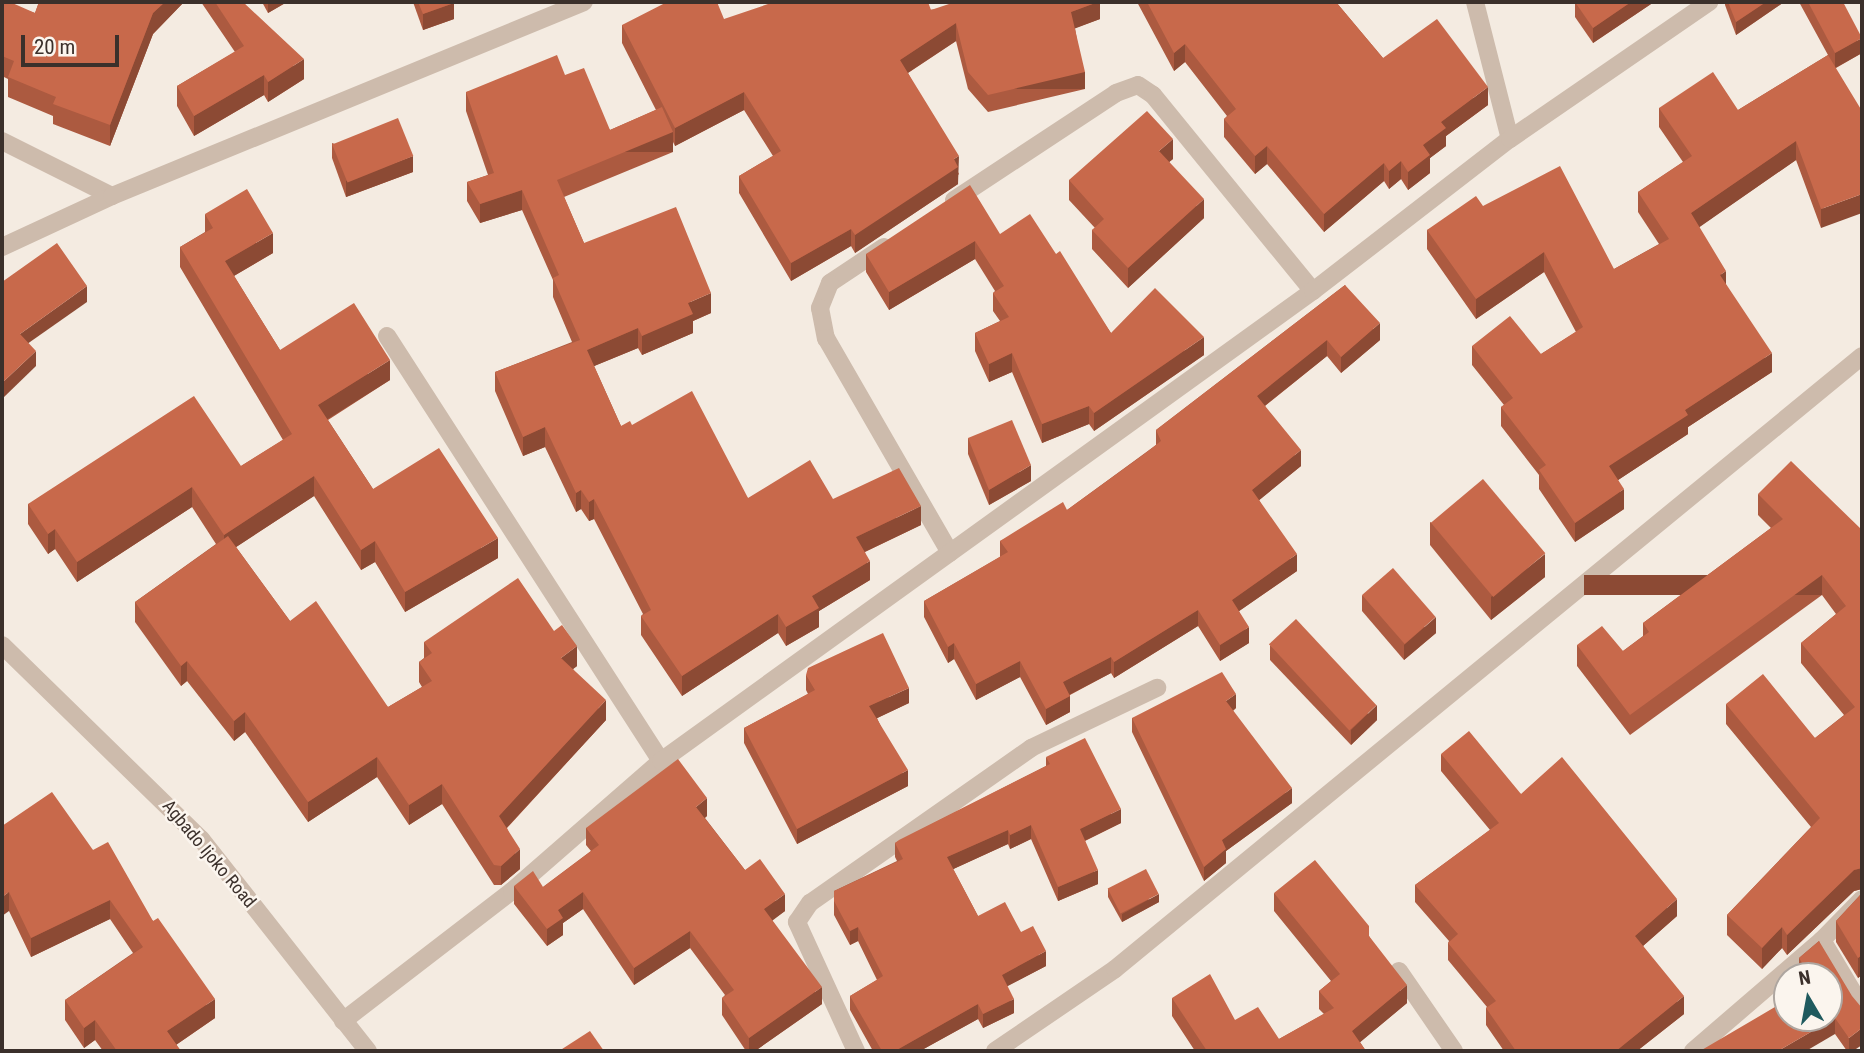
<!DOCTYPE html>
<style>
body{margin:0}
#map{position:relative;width:1864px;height:1053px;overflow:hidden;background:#f4ebe1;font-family:"Roboto Condensed",sans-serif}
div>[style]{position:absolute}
.minor>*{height:18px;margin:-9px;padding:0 9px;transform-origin:9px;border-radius:9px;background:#cdbbac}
.wall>*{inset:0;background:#ac5a40}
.shaded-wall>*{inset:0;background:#8c4a34;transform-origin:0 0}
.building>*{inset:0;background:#c8694b;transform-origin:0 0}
span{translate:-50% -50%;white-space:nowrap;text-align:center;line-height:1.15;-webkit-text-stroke:5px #fbf5ee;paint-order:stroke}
.street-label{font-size:18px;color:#3b302b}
.frame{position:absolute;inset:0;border:4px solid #3b302b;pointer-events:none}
.north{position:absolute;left:1773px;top:962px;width:70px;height:70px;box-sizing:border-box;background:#fbf5ee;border:2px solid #aea6a0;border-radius:50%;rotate:350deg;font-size:19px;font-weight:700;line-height:28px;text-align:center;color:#3b302b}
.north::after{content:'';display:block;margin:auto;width:24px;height:32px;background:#1f5a5e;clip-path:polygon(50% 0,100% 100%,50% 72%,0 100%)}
.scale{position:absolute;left:21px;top:35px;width:98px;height:32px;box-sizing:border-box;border:4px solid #3b302b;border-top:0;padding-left:9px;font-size:21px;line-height:24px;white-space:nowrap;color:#3b302b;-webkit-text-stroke:5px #fbf5ee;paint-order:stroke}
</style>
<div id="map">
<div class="minor">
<div style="left:1475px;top:2px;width:141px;rotate:75.7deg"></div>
<div style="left:2px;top:141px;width:123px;rotate:26.6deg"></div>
<div style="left:954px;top:200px;width:194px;rotate:-33.4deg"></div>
<div style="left:1116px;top:93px;width:23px;rotate:-20deg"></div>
<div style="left:1138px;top:85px;width:18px;rotate:34deg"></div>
<div style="left:1153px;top:95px;width:253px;rotate:50.8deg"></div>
<div style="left:2px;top:247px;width:121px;rotate:-24.9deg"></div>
<div style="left:112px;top:196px;width:510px;rotate:-22.34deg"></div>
<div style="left:884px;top:247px;width:65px;rotate:146.3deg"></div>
<div style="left:830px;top:283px;width:27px;rotate:112deg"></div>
<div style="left:820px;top:308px;width:31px;rotate:79deg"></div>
<div style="left:826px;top:338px;width:248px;rotate:60deg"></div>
<div style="left:387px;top:336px;width:506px;rotate:57.19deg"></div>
<div style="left:2px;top:645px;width:278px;rotate:44.3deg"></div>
<div style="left:201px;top:839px;width:270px;rotate:51.8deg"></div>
<div style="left:1822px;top:940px;width:78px;rotate:59.2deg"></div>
<div style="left:1399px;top:971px;width:97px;rotate:55.5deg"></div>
<div style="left:343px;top:1021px;width:213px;rotate:-37.6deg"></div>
<div style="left:512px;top:891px;width:198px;rotate:-41.1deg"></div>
<div style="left:661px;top:761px;width:804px;rotate:-35.79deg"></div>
<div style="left:1313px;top:291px;width:249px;rotate:-37.7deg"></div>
<div style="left:1510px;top:139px;width:242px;rotate:-34.5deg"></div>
<div style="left:856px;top:1051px;width:142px;rotate:-114.6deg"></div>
<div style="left:797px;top:922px;width:23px;rotate:-56deg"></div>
<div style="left:810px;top:903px;width:270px;rotate:-35deg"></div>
<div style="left:1031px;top:748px;width:140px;rotate:-25.5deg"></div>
<div style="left:995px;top:1051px;width:145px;rotate:-34.3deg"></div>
<div style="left:1115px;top:969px;width:966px;rotate:-39.37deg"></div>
<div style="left:1693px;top:1051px;width:170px;rotate:-40.7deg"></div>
<div style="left:1822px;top:940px;width:57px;rotate:-45.7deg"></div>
</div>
<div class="wall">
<div style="clip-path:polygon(2px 2px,35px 13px,39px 2px,184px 2px,153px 34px,110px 146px,53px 124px,53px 116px,8px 97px,8px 79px,2px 76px)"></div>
<div style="clip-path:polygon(201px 2px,243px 2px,304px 79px,268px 102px,264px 95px,194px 136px,177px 106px,177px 86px,235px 52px)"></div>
<div style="clip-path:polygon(262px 2px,287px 2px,268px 13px)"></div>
<div style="clip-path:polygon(413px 2px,453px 2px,454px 19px,423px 30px)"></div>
<div style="clip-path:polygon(1100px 2px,1100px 19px,1075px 28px,1085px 89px,988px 112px,968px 89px,956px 41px,908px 73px,959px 174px,958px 175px,958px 184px,855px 253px,851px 246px,791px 281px,739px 193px,739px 176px,773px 156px,744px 110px,675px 146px,673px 142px,673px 152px,564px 197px,584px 243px,711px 313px,693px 321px,693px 333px,642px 355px,638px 348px,594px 366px,621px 426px,632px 425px,748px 498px,833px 499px,921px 525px,865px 552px,870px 580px,819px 611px,819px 627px,786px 646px,778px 633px,682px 696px,641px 635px,641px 616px,643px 614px,594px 519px,589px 521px,581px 509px,576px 512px,545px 447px,523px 456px,495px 391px,495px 372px,572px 342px,553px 297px,553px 280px,522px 210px,480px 223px,467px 201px,467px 182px,488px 175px,466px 111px,466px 92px,565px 75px,610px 130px,656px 110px,622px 43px,622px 25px,724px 19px)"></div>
<div style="clip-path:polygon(1137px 2px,1336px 2px,1383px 58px,1488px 105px,1446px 136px,1446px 146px,1430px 158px,1430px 173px,1408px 190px,1401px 179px,1389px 189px,1384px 181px,1324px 232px,1267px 164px,1255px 174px,1224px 137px,1224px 119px,1227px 116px,1185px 62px,1174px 71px)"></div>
<div style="clip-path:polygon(1575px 2px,1654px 2px,1593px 43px,1575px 17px)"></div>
<div style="clip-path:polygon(1725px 2px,1784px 2px,1736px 35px,1725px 5px)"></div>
<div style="clip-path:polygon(1799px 2px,1843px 2px,1862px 53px,1836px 68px,1821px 228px,1796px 160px,1699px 227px,1726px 285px,1772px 372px,1688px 427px,1688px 434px,1618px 480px,1624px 509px,1575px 542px,1539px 489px,1539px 475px,1501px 426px,1501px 407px,1504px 405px,1472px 365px,1472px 346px,1541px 354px,1576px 332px,1544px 272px,1476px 319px,1427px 249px,1427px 230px,1483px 206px,1614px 269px,1659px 244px,1638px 212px,1638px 192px,1683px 162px,1659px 127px,1659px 108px,1738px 110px,1828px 55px)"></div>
<div style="clip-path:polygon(332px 143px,413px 172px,346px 197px,332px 158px)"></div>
<div style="clip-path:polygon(1173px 159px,1169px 162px,1204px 218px,1128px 288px,1092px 249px,1092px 230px,1095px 228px,1069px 200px,1069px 180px)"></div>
<div style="clip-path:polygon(205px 214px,273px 253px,234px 276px,280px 350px,390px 380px,328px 420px,373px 489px,498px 558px,405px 612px,375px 562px,361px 570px,314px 496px,236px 547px,290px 621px,388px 707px,422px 687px,419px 682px,419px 662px,424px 658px,424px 642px,577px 666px,573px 669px,606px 720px,507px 828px,520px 869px,501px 885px,494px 885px,442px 804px,409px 825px,377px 777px,308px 822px,245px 732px,234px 741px,187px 681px,181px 686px,135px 622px,135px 602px,216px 544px,192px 507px,77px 582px,55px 549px,48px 554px,28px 524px,28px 504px,241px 466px,283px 440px,180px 267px,180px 247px,205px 232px)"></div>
<div style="clip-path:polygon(1000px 234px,1056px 254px,1111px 333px,1204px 355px,1094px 431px,1089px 424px,1042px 443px,1012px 372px,989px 382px,975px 351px,975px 333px,1000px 321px,993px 311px,993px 293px,995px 291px,975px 259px,889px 310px,866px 272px,866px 254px)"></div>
<div style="clip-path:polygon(1345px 285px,1380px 340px,1341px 373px,1327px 356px,1265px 406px,1301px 466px,1259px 500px,1297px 571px,1239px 611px,1249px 643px,1220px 661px,1198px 626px,1114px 678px,1111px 673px,1070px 695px,1070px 712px,1046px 725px,1020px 677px,976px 700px,954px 659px,948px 663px,924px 617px,924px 601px,1000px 557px,1000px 541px,1067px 510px,1156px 445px,1156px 430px)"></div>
<div style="clip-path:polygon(968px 438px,1031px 481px,989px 505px,968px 454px)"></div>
<div style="clip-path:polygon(1758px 494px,1862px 530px,1862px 889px,1854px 891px,1787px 955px,1782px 948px,1762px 969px,1727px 935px,1727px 915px,1811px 827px,1726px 724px,1726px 704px,1815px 738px,1844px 715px,1801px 663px,1801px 643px,1836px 614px,1822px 595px,1630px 735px,1577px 666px,1577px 645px,1623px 651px,1643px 636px,1643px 623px,1771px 528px,1758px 515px)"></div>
<div style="clip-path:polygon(1430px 522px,1545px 577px,1491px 620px,1430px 545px)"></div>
<div style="clip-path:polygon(1362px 595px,1436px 633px,1404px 660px,1362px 611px)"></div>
<div style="clip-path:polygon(1270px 645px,1377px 720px,1351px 745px,1270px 660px)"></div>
<div style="clip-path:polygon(806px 675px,909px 703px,877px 718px,908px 786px,797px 844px,744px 743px,744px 728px,808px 694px,806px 690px)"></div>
<div style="clip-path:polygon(1236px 708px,1233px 711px,1292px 803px,1226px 851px,1226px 863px,1204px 881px,1132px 732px,1132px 718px)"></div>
<div style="clip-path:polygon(1441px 754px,1521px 794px,1677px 916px,1643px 946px,1684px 1014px,1637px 1051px,1504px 1051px,1486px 1025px,1486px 1008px,1487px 1007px,1448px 960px,1448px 943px,1449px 941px,1415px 902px,1415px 885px,1490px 830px,1441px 771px)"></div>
<div style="clip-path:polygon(1046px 757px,1121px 823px,1085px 841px,1098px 884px,1058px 901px,1031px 839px,1010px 849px,1008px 844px,953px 869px,978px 916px,1021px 932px,1046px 966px,1007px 986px,1014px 1013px,983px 1028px,978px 1019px,920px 1051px,873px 1051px,850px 1010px,850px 996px,877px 980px,858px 941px,850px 945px,834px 915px,834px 891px,897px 861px,895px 857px,895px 843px,1046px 766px)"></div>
<div style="clip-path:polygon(707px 816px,705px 818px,745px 870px,785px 911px,772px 920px,822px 1004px,755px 1051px,746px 1051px,722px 1015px,722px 998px,725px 995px,690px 948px,634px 985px,583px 909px,563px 923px,563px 935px,547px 946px,514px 904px,514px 886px,543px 887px,591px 851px,586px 845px,586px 828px)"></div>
<div style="clip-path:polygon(2px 826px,93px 850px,153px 921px,215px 1018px,176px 1045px,181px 1051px,103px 1051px,95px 1040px,84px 1048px,65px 1020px,65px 1000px,133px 953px,110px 919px,31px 957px,9px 911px)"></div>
<div style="clip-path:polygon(1108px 889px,1159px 902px,1122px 922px,1108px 897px)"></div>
<div style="clip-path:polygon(1274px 893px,1369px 936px,1407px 1003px,1360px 1042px,1366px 1051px,1195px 1051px,1172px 1016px,1172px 998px,1279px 1039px,1324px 1014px,1319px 1009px,1319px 991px,1331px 981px,1274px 911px)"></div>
<div style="clip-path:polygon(1862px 893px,1862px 975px,1858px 978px,1836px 942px,1836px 921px)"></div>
<div style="clip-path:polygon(1819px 941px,1853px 1051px,1847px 1051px,1835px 1034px,1829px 976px,1800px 976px,1799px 975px,1799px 958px)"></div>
</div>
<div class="shaded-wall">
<div style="clip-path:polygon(165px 2px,184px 2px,153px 34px,110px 146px,110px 125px,153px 13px)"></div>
<div style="clip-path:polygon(268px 2px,287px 2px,268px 13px)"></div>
<div style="clip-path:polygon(1098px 2px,1100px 2px,1100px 19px,1071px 30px,1071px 12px)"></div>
<div style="clip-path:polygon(1631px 2px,1654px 2px,1593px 43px,1593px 28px)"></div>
<div style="clip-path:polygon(1766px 2px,1784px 2px,1736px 35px,1736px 22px)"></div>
<div style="clip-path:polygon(454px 3px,454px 19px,423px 30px,423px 14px)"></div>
<div style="clip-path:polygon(956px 23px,956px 41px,900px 78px,900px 60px)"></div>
<div style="clip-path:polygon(1862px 38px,1862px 53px,1835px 68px,1835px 53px)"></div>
<div style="clip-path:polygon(1185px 44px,1185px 62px,1174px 71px,1174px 53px)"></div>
<div style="clip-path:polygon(304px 59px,304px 79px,268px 102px,268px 82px)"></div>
<div style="left:1085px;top:72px;width:17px;height:100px;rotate:90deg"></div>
<div style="clip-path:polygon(264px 75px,264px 95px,194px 136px,194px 116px)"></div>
<div style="clip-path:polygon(1488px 87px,1488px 105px,1446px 136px,1446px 146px,1430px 158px,1430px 173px,1408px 190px,1408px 172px,1423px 145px,1441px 122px)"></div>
<div style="clip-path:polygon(744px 92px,744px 110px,675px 146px,675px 128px)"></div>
<div style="left:673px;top:132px;width:20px;height:126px;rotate:90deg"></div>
<div style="clip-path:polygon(1173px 139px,1173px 159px,1159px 170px,1159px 151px)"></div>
<div style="clip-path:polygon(1796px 141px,1796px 160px,1691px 233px,1691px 213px)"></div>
<div style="clip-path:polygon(1267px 146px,1267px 164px,1255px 174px,1255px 156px)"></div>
<div style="clip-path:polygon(413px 156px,413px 172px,346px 197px,346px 181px)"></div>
<div style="clip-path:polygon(959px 156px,958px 184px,855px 253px,855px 235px,954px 159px)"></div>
<div style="clip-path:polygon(1401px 161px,1401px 179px,1389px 189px,1389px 171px)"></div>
<div style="clip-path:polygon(1384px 163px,1384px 181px,1324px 232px,1324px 214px)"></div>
<div style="clip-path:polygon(522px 190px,522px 210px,480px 223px,480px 204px)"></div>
<div style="clip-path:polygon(1862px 194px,1862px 213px,1821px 228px,1821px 209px)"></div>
<div style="clip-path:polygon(1204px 199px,1204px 218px,1128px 288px,1128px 268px)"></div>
<div style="clip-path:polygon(851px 229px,851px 246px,791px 281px,791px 263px)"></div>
<div style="clip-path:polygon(273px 233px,273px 253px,225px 281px,225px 261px)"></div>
<div style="clip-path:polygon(975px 241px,975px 259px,889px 310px,889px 292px)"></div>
<div style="clip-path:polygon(1544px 252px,1544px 272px,1476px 319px,1476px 299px)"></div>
<div style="clip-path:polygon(1726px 271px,1726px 291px,1720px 275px)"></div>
<div style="clip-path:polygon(87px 286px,87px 302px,20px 349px,20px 334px)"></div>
<div style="clip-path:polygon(711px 293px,711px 313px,693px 321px,693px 333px,642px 355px,642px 336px,688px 303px)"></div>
<div style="clip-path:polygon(1380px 323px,1380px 340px,1341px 373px,1341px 357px)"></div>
<div style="clip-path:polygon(638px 328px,638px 348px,587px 369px,587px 350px)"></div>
<div style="clip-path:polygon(1204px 337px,1204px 355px,1094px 431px,1094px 413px)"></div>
<div style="clip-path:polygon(1327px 340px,1327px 356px,1257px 412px,1257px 396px)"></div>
<div style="clip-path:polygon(36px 351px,36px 366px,2px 399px,2px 383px)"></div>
<div style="clip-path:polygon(1012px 353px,1012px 372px,989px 382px,989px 364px)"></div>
<div style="clip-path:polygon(1772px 353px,1772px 372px,1688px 427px,1688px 434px,1609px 486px,1609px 466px,1685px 410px)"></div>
<div style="clip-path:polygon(390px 360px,390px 380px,318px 425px,318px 405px)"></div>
<div style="clip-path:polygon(1089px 406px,1089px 424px,1042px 443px,1042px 424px)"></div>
<div style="clip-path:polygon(545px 427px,545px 447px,523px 456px,523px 437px)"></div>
<div style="clip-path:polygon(1301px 450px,1301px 466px,1252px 506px,1252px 490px)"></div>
<div style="clip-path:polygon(1031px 465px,1031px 481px,989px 505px,989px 490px)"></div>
<div style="clip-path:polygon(314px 476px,314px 496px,224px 555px,224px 535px)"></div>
<div style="clip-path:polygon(192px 487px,192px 507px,77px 582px,77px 562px)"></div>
<div style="clip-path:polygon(1624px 489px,1624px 509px,1575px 542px,1575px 523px)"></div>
<div style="clip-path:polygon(581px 490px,581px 509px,576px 512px,576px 493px)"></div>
<div style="clip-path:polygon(594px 499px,594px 519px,589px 521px,589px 502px)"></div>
<div style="clip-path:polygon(921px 506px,921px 525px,856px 556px,856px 537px)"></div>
<div style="clip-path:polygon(55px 529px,55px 549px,48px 554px,48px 534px)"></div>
<div style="clip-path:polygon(498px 538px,498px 558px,405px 612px,405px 592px)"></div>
<div style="clip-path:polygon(375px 541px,375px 562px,361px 570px,361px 550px)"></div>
<div style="clip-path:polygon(1297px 554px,1297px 571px,1232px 616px,1232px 600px)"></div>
<div style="clip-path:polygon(1545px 554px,1545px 577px,1491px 620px,1491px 597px)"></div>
<div style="clip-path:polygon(870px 561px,870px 580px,819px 611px,819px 627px,786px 646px,786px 627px,812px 596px)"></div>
<div style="left:1822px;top:575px;width:20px;height:238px;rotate:90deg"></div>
<div style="clip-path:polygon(1198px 610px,1198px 626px,1114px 678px,1114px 662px)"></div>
<div style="clip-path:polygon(778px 614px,778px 633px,682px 696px,682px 676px)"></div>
<div style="clip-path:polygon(1436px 617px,1436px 633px,1404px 660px,1404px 645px)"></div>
<div style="clip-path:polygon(1249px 627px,1249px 643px,1220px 661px,1220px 645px)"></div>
<div style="clip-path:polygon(954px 643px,954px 659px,948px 663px,948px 647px)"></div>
<div style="clip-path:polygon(577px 646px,577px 666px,561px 678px,561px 658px)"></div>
<div style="clip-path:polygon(1111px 657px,1111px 673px,1063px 698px,1063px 682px)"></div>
<div style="clip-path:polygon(187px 661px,187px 681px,181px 686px,181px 666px)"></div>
<div style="clip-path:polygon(1020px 661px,1020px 677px,976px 700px,976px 684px)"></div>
<div style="clip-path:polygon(909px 688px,909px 703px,869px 722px,869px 706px)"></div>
<div style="clip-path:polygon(1236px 694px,1236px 708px,1226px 715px,1226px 701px)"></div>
<div style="clip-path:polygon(1070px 696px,1070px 712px,1046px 725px,1046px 709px)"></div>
<div style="clip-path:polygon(606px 700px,606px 720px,499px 836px,499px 816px)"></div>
<div style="clip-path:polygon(1377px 705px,1377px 720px,1351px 745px,1351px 730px)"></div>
<div style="clip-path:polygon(245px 712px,245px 732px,234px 741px,234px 721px)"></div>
<div style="clip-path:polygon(377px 757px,377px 777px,308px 822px,308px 802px)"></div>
<div style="clip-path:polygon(908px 770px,908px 786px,797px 844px,797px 829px)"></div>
<div style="clip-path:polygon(442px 784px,442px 804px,409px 825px,409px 805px)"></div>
<div style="clip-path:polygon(1292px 788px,1292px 803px,1226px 851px,1226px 863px,1204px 881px,1204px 867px,1222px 840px)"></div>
<div style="clip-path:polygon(707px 798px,707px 816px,696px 824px,696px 807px)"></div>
<div style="clip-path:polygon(1121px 809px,1121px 823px,1080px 843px,1080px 829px)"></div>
<div style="clip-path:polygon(1031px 825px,1031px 839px,1010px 849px,1010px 835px)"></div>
<div style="clip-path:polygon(1008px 830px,1008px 844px,947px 872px,947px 857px)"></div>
<div style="clip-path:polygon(520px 849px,520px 869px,501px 885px,501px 866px)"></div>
<div style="clip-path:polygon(1862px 868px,1862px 889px,1854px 891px,1787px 955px,1787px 935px,1854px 870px)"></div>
<div style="clip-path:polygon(1098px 870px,1098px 884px,1058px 901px,1058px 887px)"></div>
<div style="clip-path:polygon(9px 892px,9px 911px,2px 916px,2px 897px)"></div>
<div style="clip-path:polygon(583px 892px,583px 909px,563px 923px,563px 935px,547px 946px,547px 929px,558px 910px)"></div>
<div style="clip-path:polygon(785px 894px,785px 911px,764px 927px,764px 909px)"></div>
<div style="clip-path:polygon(1159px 894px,1159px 902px,1122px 922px,1122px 914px)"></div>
<div style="clip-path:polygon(1677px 899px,1677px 916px,1635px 953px,1635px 936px)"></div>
<div style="clip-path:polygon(110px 900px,110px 919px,31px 957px,31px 938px)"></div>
<div style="clip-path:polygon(858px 927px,858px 941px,850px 945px,850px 931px)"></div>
<div style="clip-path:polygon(1782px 927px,1782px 948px,1762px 969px,1762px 948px)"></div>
<div style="clip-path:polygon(690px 931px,690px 948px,634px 985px,634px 968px)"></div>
<div style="clip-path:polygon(1046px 951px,1046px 966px,1002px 989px,1002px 975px)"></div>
<div style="clip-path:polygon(1862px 955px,1862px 975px,1858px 978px,1858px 958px)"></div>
<div style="clip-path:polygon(1407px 985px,1407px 1003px,1352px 1049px,1352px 1031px)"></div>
<div style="clip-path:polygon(822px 987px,822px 1004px,755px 1051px,749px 1051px,749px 1038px)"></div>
<div style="clip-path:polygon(1684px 996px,1684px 1014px,1637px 1051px,1616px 1051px)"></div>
<div style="clip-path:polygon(215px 999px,215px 1018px,167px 1051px,167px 1031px)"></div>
<div style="clip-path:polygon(1014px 999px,1014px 1013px,983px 1028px,983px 1014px)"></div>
<div style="clip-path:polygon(978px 1004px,978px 1019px,920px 1051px,895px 1051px)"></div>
<div style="clip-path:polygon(1835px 1018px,1835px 1034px,1806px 1051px,1778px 1051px)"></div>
<div style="clip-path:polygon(95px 1020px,95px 1040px,84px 1048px,84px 1028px)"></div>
<div style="clip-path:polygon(1862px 1028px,1862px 1045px,1853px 1051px,1849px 1051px,1849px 1038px)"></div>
</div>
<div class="building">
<div style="clip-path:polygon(2px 2px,10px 2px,35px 13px,39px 2px,165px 2px,153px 13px,110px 125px,53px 104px,56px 97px,8px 77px,14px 61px,2px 56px)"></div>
<div style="clip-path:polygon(215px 2px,243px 2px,304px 59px,268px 82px,264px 75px,194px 116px,177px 86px,244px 46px)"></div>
<div style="clip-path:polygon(418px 2px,453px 2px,454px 3px,423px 14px)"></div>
<div style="clip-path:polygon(667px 2px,717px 2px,724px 19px,774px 2px,928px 2px,931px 10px,955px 2px,1098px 2px,1071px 12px,1085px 72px,988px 95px,968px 72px,956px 23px,900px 60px,959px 156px,954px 159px,958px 167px,855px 235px,851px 229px,791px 263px,739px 176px,781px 151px,744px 92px,675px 128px,622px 25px)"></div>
<div style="clip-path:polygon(1147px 2px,1336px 2px,1383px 58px,1437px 19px,1488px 87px,1441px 122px,1446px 128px,1423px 145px,1430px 155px,1408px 172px,1401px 161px,1389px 171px,1384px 163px,1324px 214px,1267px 146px,1255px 156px,1224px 119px,1236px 109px,1185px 44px,1174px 53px)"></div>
<div style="clip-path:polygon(1575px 2px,1631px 2px,1593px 28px)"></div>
<div style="clip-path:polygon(1728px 2px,1766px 2px,1736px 22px)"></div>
<div style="clip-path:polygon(1808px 2px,1843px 2px,1862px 38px,1835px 53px)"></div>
<div style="clip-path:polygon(557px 55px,565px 75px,584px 68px,610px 130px,662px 107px,673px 132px,557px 180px,584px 243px,676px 207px,711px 293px,688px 303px,693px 314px,642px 336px,638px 328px,587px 350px,621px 426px,630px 421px,632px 425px,692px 391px,748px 498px,810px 460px,833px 499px,899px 468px,921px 506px,856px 537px,870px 561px,812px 596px,819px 608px,786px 627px,778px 614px,682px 676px,641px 616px,651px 610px,594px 499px,589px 502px,581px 490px,576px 493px,545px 427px,523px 437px,495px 372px,580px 340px,553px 278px,559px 275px,522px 190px,480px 204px,467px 182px,494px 173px,466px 92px)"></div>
<div style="clip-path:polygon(1828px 55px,1862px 111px,1862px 194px,1821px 209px,1796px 141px,1691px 213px,1726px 271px,1720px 275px,1772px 353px,1685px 410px,1688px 415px,1609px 466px,1624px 489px,1575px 523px,1539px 470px,1546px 465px,1501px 407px,1513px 398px,1472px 346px,1510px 316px,1541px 354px,1583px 327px,1544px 252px,1476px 299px,1427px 230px,1476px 196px,1483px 206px,1560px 166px,1614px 269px,1669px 239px,1638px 192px,1692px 156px,1659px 108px,1713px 72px,1738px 110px)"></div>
<div style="clip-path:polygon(1147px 111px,1173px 139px,1159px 151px,1204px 199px,1128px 268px,1092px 230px,1104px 219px,1069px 180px)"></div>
<div style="left:398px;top:118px;width:41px;height:71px;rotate:68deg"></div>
<div style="clip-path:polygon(970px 185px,1000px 234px,1030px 214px,1056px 254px,1060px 251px,1111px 333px,1155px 288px,1204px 337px,1094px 413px,1089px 406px,1042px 424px,1012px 353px,989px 364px,975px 333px,1009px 317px,993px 293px,1004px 286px,975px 241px,889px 292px,866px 254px)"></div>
<div style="clip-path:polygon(247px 189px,273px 233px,225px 261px,280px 350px,354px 303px,390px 360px,318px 405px,373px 489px,439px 448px,498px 538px,405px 592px,375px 541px,361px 550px,314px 476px,224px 535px,192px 487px,77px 562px,55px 529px,48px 534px,28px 504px,194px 396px,241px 466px,292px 434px,180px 247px,213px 228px,205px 214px)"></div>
<div style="clip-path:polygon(57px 243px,87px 286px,20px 334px,36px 351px,2px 383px,2px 282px)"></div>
<div style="clip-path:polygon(1345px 285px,1380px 323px,1341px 357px,1327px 340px,1257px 396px,1301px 450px,1252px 490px,1297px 554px,1232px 600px,1249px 627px,1220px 645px,1198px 610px,1114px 662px,1111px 657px,1063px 682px,1070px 696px,1046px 709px,1020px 661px,976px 684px,954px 643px,948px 647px,924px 601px,1008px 552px,1000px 541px,1063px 502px,1067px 510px,1143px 455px,1161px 441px,1156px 430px)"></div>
<div style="clip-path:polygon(1012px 420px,1031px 465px,989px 490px,968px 438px)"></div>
<div style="clip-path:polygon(1791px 461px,1862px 530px,1862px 868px,1854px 870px,1787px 935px,1782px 927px,1762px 948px,1727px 915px,1820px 818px,1726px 704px,1763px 674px,1815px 738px,1855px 707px,1801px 643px,1846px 606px,1822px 575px,1630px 715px,1577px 645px,1602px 626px,1623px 651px,1649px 632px,1643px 623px,1783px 519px,1758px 494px)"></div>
<div style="left:1483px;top:479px;width:97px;height:68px;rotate:50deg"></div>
<div style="clip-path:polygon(228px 536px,290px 621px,316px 601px,388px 707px,432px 681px,419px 662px,432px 653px,424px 642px,518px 578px,554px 631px,562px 625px,577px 646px,561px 658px,606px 700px,499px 816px,520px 849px,501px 866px,494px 865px,442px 784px,409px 805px,377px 757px,308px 802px,245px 712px,234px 721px,187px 661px,181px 666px,135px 602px)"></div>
<div style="left:1393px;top:568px;width:65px;height:41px;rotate:49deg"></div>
<div style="left:1296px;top:619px;width:118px;height:37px;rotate:47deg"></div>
<div style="clip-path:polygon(883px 633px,909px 688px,869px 706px,908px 770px,797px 829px,744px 728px,815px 690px,806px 675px,808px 668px)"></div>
<div style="clip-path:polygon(1222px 672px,1236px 694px,1226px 701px,1292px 788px,1222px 840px,1226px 849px,1204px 867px,1132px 718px)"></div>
<div style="clip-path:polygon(1469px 731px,1521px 794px,1562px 757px,1677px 899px,1635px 936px,1684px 996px,1616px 1051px,1584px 1051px,1583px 1050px,1580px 1051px,1516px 1051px,1486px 1008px,1496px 1001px,1448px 943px,1458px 934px,1415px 885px,1499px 823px,1441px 754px)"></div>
<div style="clip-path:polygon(1085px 738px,1121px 809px,1080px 829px,1098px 870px,1058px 887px,1031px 825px,1010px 835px,1008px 830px,947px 857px,978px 916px,1005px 902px,1021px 932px,1033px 926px,1046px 951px,1002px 975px,1014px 999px,983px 1014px,978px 1004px,895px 1051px,882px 1051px,850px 996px,883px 976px,858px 927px,850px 931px,834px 901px,834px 891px,903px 859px,895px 843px,899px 840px,1050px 764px,1046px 757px)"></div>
<div style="clip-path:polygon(678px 759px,707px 798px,696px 807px,745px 870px,760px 859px,785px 894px,764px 909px,822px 987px,749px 1038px,722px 998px,734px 990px,690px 931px,634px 968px,583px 892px,558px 910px,563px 918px,547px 929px,514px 886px,533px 871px,543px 887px,599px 845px,586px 828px)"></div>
<div style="clip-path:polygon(52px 792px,93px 850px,108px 842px,153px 921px,158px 918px,215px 999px,167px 1031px,181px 1051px,117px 1051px,95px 1020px,84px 1028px,65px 1000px,143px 947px,110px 900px,31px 938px,9px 892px,2px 897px,2px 826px)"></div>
<div style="clip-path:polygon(1315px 860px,1369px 926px,1369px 936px,1407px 985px,1352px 1031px,1366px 1051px,1207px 1051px,1172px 998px,1210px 974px,1235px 1020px,1258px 1007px,1279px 1039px,1334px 1008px,1319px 991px,1340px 974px,1274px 893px)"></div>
<div style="left:1146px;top:869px;width:28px;height:43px;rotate:63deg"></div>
<div style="clip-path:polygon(1862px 893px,1862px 955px,1858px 958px,1836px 921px)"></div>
<div style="clip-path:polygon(1819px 941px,1852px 996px,1862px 1008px,1862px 1028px,1849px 1038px,1835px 1018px,1778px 1051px,1700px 1051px,1787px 1000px,1787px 1018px,1829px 1018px,1829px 976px,1810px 976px,1799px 958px)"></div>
<div style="clip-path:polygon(590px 1031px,604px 1051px,559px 1051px)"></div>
</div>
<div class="street-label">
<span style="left:209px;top:854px;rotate:50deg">Agbado Ijoko Road</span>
</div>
<div class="frame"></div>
<div class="north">N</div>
<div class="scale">20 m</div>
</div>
